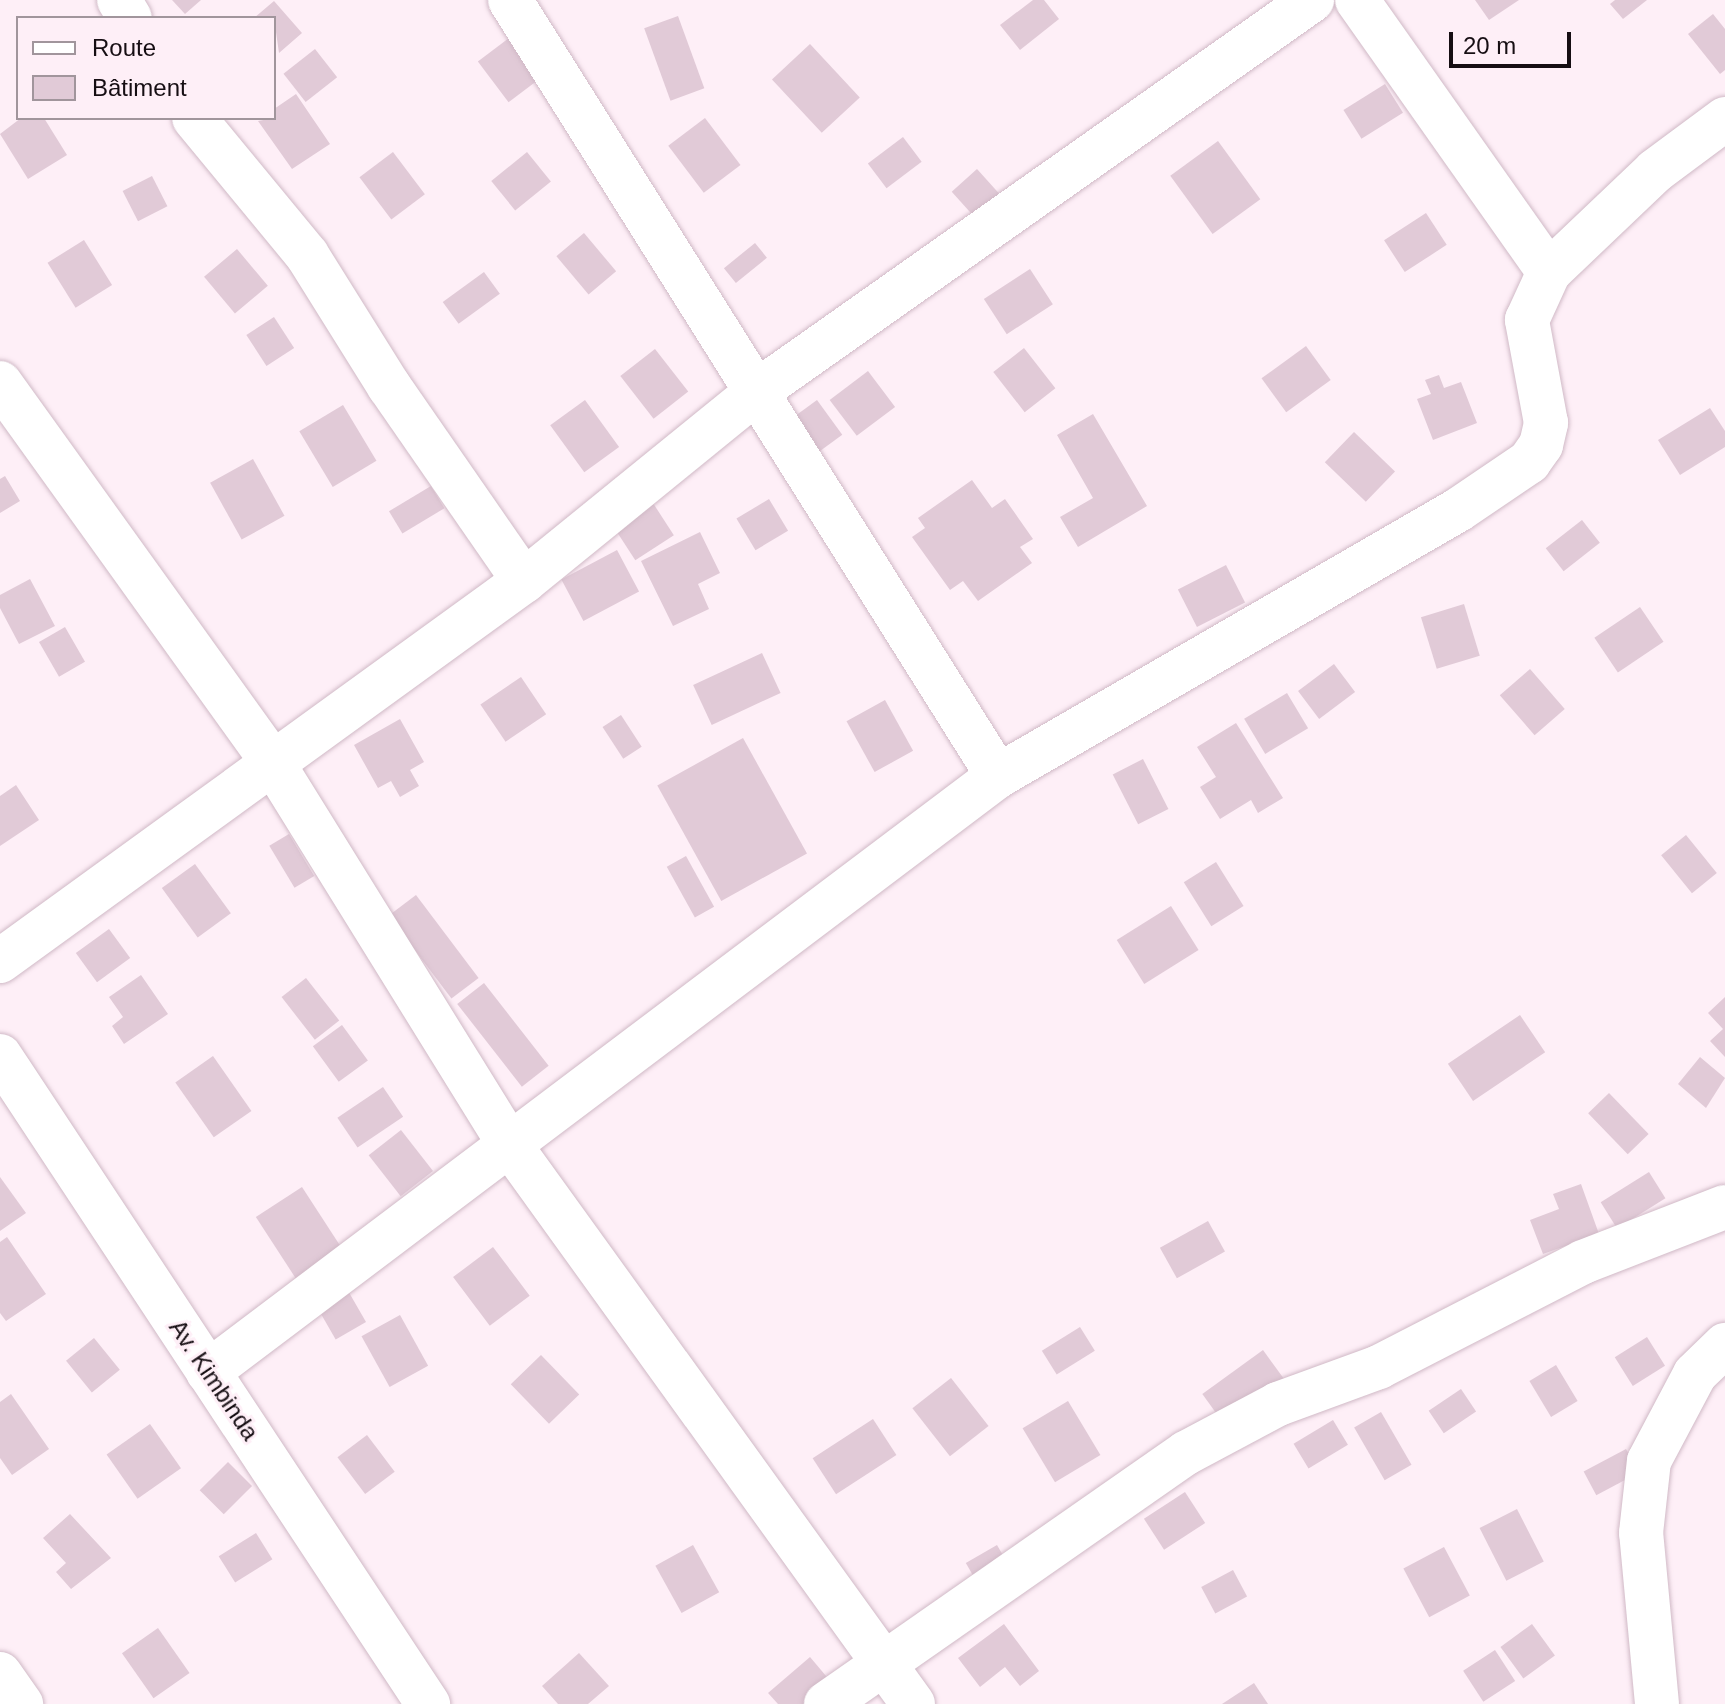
<!DOCTYPE html>
<meta charset="utf-8">
<style>
body{margin:0}
#map{position:relative;width:1725px;height:1704px;overflow:hidden;background:#feeff7;font-family:Arial,sans-serif}
div>[style]{position:absolute}
.building>*{inset:0;background:#e1cad7;transform-origin:0 0}
.roads{filter:drop-shadow(0 0 2px #d0b9c6) drop-shadow(0 0 2px #d0b9c6)}
.minor>*{height:44px;margin:-22px;padding:0 22px;transform-origin:22px;border-radius:22px;background:#fff}
span{translate:-50% -50%;white-space:nowrap;text-align:center;line-height:1.15;-webkit-text-stroke:6px #feeff7;paint-order:stroke}
.street-label{font-size:24px;color:#160e13}
.legend{position:absolute;left:16px;top:16px;width:260px;height:104px;box-sizing:border-box;background:#feeff7;border:2px solid #a1959c;margin:0;padding:10px 14px;list-style:none;font-size:24px;color:#160e13}
.legend li{display:flex;align-items:center;gap:16px;height:40px}
.legend b{width:40px;border:2px solid #a1959c}
.scale{position:absolute;left:1449px;top:32px;width:122px;height:36px;box-sizing:border-box;border:4px solid #160e13;border-top:0;padding-left:10px;font-size:24px;line-height:28px;white-space:nowrap;color:#160e13;-webkit-text-stroke:6px #feeff7;paint-order:stroke}
</style>
<div id="map">
<div class="building">
<div style="clip-path:polygon(172px 0,201px 0,185px 14px)"></div>
<div style="clip-path:polygon(1033px 0,1044px 0,1059px 19px,1020px 50px,1000px 25px)"></div>
<div style="clip-path:polygon(1475px 0,1519px 0,1489px 20px)"></div>
<div style="clip-path:polygon(1615px 0,1647px 0,1623px 19px,1610px 4px)"></div>
<div style="clip-path:polygon(274px 1px,302px 33px,279px 53px,274px 18px,254px 18px)"></div>
<div style="clip-path:polygon(1713px 14px,1725px 29px,1725px 70px,1720px 74px,1688px 34px)"></div>
<div style="left:678px;top:16px;width:77px;height:36px;rotate:70deg"></div>
<div style="left:509px;top:38px;width:51px;height:39px;rotate:53deg"></div>
<div style="left:810px;top:44px;width:73px;height:52px;rotate:47deg"></div>
<div style="left:315px;top:49px;width:36px;height:40px;rotate:52deg"></div>
<div style="left:1385px;top:84px;width:34px;height:49px;rotate:58deg"></div>
<div style="clip-path:polygon(296px 94px,330px 144px,292px 169px,258px 121px,274px 118px,274px 109px)"></div>
<div style="clip-path:polygon(21px 118px,44px 118px,67px 155px,28px 179px,0 134px)"></div>
<div style="left:705px;top:118px;width:59px;height:46px;rotate:53deg"></div>
<div style="left:903px;top:137px;width:31px;height:44px;rotate:53deg"></div>
<div style="left:1218px;top:141px;width:72px;height:59px;rotate:54deg"></div>
<div style="left:393px;top:152px;width:53px;height:42px;rotate:53deg"></div>
<div style="left:527px;top:152px;width:38px;height:46px;rotate:51deg"></div>
<div style="left:977px;top:169px;width:39px;height:34px;rotate:48deg"></div>
<div style="left:152px;top:176px;width:34px;height:33px;rotate:63deg"></div>
<div style="left:1426px;top:213px;width:38px;height:50px;rotate:57deg"></div>
<div style="left:584px;top:233px;width:50px;height:36px;rotate:50deg"></div>
<div style="left:84px;top:240px;width:53px;height:43px;rotate:58deg"></div>
<div style="left:755px;top:243px;width:19px;height:40px;rotate:51deg"></div>
<div style="left:237px;top:249px;width:48px;height:43px;rotate:50deg"></div>
<div style="left:1030px;top:269px;width:42px;height:55px;rotate:57deg"></div>
<div style="left:484px;top:272px;width:27px;height:51px;rotate:54deg"></div>
<div style="left:274px;top:317px;width:37px;height:33px;rotate:57deg"></div>
<div style="left:1306px;top:346px;width:42px;height:55px;rotate:54deg"></div>
<div style="left:1024px;top:348px;width:51px;height:39px;rotate:52deg"></div>
<div style="left:655px;top:349px;width:54px;height:44px;rotate:52deg"></div>
<div style="left:868px;top:371px;width:45px;height:48px;rotate:53deg"></div>
<div style="clip-path:polygon(1439px 375px,1444px 388px,1461px 382px,1477px 423px,1433px 440px,1417px 399px,1431px 394px,1425px 380px)"></div>
<div style="left:585px;top:400px;width:58px;height:43px;rotate:54deg"></div>
<div style="left:817px;top:400px;width:43px;height:30px;rotate:54deg"></div>
<div style="left:343px;top:405px;width:65px;height:51px;rotate:59deg"></div>
<div style="clip-path:polygon(1710px 408px,1725px 431px,1725px 447px,1680px 475px,1658px 440px)"></div>
<div style="clip-path:polygon(1093px 414px,1147px 506px,1078px 547px,1060px 517px,1093px 498px,1057px 435px)"></div>
<div style="left:1354px;top:432px;width:57px;height:42px;rotate:44deg"></div>
<div style="left:253px;top:459px;width:65px;height:49px;rotate:61deg"></div>
<div style="clip-path:polygon(5px 476px,20px 501px,0 513px,0 479px)"></div>
<div style="clip-path:polygon(972px 480px,992px 508px,1005px 499px,1033px 539px,1020px 547px,1032px 563px,978px 601px,963px 581px,950px 590px,912px 537px,925px 528px,918px 518px)"></div>
<div style="left:431px;top:486px;width:26px;height:49px;rotate:59deg"></div>
<div style="left:769px;top:499px;width:37px;height:38px;rotate:59deg"></div>
<div style="left:651px;top:500px;width:42px;height:46px;rotate:57deg"></div>
<div style="left:1582px;top:520px;width:29px;height:46px;rotate:52deg"></div>
<div style="clip-path:polygon(700px 532px,720px 573px,698px 584px,709px 609px,673px 626px,641px 561px)"></div>
<div style="left:617px;top:550px;width:47px;height:63px;rotate:62deg"></div>
<div style="left:1226px;top:565px;width:42px;height:54px;rotate:63deg"></div>
<div style="clip-path:polygon(30px 579px,55px 626px,19px 644px,0 608px,0 595px)"></div>
<div style="left:1464px;top:604px;width:54px;height:45px;rotate:73deg"></div>
<div style="left:1640px;top:607px;width:42px;height:55px;rotate:56deg"></div>
<div style="left:65px;top:627px;width:40px;height:30px;rotate:60deg"></div>
<div style="left:762px;top:653px;width:44px;height:76px;rotate:65deg"></div>
<div style="left:1334px;top:664px;width:35px;height:45px;rotate:53deg"></div>
<div style="left:1530px;top:669px;width:53px;height:40px;rotate:49deg"></div>
<div style="left:521px;top:677px;width:45px;height:49px;rotate:56deg"></div>
<div style="left:1287px;top:693px;width:41px;height:50px;rotate:59deg"></div>
<div style="left:885px;top:700px;width:58px;height:44px;rotate:61deg"></div>
<div style="left:621px;top:715px;width:38px;height:22px;rotate:57deg"></div>
<div style="clip-path:polygon(400px 719px,424px 762px,410px 770px,419px 786px,400px 797px,391px 781px,378px 788px,354px 745px)"></div>
<div style="clip-path:polygon(1236px 723px,1283px 798px,1258px 813px,1251px 800px,1220px 819px,1200px 787px,1216px 777px,1197px 747px)"></div>
<div style="left:743px;top:738px;width:132px;height:98px;rotate:61deg"></div>
<div style="left:1143px;top:759px;width:56px;height:34px;rotate:63deg"></div>
<div style="clip-path:polygon(16px 785px,39px 820px,0 846px,0 796px)"></div>
<div style="left:289px;top:834px;width:49px;height:23px;rotate:59deg"></div>
<div style="left:1686px;top:835px;width:49px;height:32px;rotate:51deg"></div>
<div style="left:686px;top:856px;width:58px;height:22px;rotate:61deg"></div>
<div style="left:1216px;top:862px;width:52px;height:38px;rotate:58deg"></div>
<div style="left:195px;top:864px;width:61px;height:41px;rotate:54deg"></div>
<div style="left:416px;top:895px;width:104px;height:34px;rotate:53deg"></div>
<div style="left:1171px;top:906px;width:52px;height:64px;rotate:58deg"></div>
<div style="left:109px;top:929px;width:36px;height:41px;rotate:54deg"></div>
<div style="clip-path:polygon(141px 975px,168px 1014px,124px 1044px,112px 1026px,123px 1017px,109px 997px)"></div>
<div style="left:306px;top:978px;width:54px;height:31px;rotate:52deg"></div>
<div style="left:484px;top:983px;width:105px;height:34px;rotate:52deg"></div>
<div style="clip-path:polygon(1725px 997px,1725px 1057px,1710px 1041px,1723px 1029px,1708px 1013px)"></div>
<div style="left:1520px;top:1015px;width:45px;height:87px;rotate:56deg"></div>
<div style="left:342px;top:1025px;width:44px;height:36px;rotate:54deg"></div>
<div style="left:213px;top:1056px;width:67px;height:46px;rotate:55deg"></div>
<div style="clip-path:polygon(1700px 1057px,1725px 1078px,1706px 1108px,1678px 1084px)"></div>
<div style="left:383px;top:1087px;width:36px;height:55px;rotate:56deg"></div>
<div style="left:1609px;top:1093px;width:57px;height:29px;rotate:46deg"></div>
<div style="left:401px;top:1130px;width:52px;height:41px;rotate:52deg"></div>
<div style="left:1649px;top:1172px;width:31px;height:57px;rotate:58deg"></div>
<div style="clip-path:polygon(0 1177px,26px 1213px,0 1231px)"></div>
<div style="clip-path:polygon(1581px 1184px,1599px 1234px,1543px 1254px,1530px 1220px,1559px 1209px,1553px 1194px)"></div>
<div style="left:302px;top:1187px;width:82px;height:55px;rotate:57deg"></div>
<div style="left:1208px;top:1221px;width:35px;height:55px;rotate:61deg"></div>
<div style="clip-path:polygon(7px 1237px,46px 1294px,6px 1321px,0 1313px,0 1242px)"></div>
<div style="left:493px;top:1247px;width:61px;height:50px;rotate:53deg"></div>
<div style="left:347px;top:1289px;width:38px;height:35px;rotate:60deg"></div>
<div style="left:400px;top:1315px;width:58px;height:44px;rotate:61deg"></div>
<div style="left:1080px;top:1327px;width:28px;height:45px;rotate:58deg"></div>
<div style="left:1647px;top:1337px;width:34px;height:38px;rotate:58deg"></div>
<div style="left:94px;top:1338px;width:41px;height:36px;rotate:51deg"></div>
<div style="left:1263px;top:1350px;width:39px;height:75px;rotate:54deg"></div>
<div style="left:541px;top:1355px;width:55px;height:42px;rotate:46deg"></div>
<div style="left:1556px;top:1365px;width:42px;height:31px;rotate:59deg"></div>
<div style="left:951px;top:1378px;width:61px;height:49px;rotate:52deg"></div>
<div style="left:1461px;top:1389px;width:27px;height:39px;rotate:56deg"></div>
<div style="clip-path:polygon(11px 1394px,49px 1449px,12px 1475px,0 1458px,0 1402px)"></div>
<div style="left:1068px;top:1401px;width:63px;height:53px;rotate:59deg"></div>
<div style="left:1381px;top:1412px;width:61px;height:31px;rotate:60deg"></div>
<div style="left:873px;top:1419px;width:43px;height:72px;rotate:57deg"></div>
<div style="left:1333px;top:1420px;width:29px;height:46px;rotate:59deg"></div>
<div style="left:150px;top:1424px;width:54px;height:53px;rotate:55deg"></div>
<div style="left:367px;top:1435px;width:46px;height:37px;rotate:53deg"></div>
<div style="left:1626px;top:1449px;width:27px;height:48px;rotate:62deg"></div>
<div style="left:228px;top:1462px;width:34px;height:40px;rotate:45deg"></div>
<div style="left:1185px;top:1492px;width:37px;height:49px;rotate:57deg"></div>
<div style="left:1517px;top:1509px;width:59px;height:42px;rotate:63deg"></div>
<div style="clip-path:polygon(70px 1514px,111px 1558px,71px 1589px,56px 1572px,66px 1563px,43px 1538px)"></div>
<div style="left:256px;top:1533px;width:31px;height:44px;rotate:58deg"></div>
<div style="left:693px;top:1545px;width:54px;height:43px;rotate:61deg"></div>
<div style="left:997px;top:1545px;width:28px;height:36px;rotate:60deg"></div>
<div style="left:1444px;top:1547px;width:55px;height:46px;rotate:62deg"></div>
<div style="left:1233px;top:1570px;width:30px;height:36px;rotate:62deg"></div>
<div style="clip-path:polygon(1004px 1624px,1039px 1671px,1020px 1686px,1005px 1667px,980px 1687px,958px 1658px)"></div>
<div style="left:1532px;top:1624px;width:39px;height:39px;rotate:54deg"></div>
<div style="left:158px;top:1628px;width:55px;height:44px;rotate:55deg"></div>
<div style="left:1495px;top:1650px;width:37px;height:38px;rotate:57deg"></div>
<div style="clip-path:polygon(579px 1653px,609px 1686px,588px 1704px,558px 1704px,542px 1686px)"></div>
<div style="clip-path:polygon(810px 1657px,837px 1689px,819px 1704px,778px 1704px,768px 1693px)"></div>
<div style="clip-path:polygon(1254px 1683px,1268px 1704px,1222px 1704px)"></div>
</div>
<div class="roads">
<div class="minor">
<div style="left:119px;top:0;width:21px;rotate:59deg"></div>
<div style="left:510px;top:0;width:917px;rotate:57.84deg"></div>
<div style="left:1357px;top:0;width:333px;rotate:54.8deg"></div>
<div style="left:194px;top:118px;width:178px;rotate:50.5deg"></div>
<div style="left:307px;top:255px;width:155px;rotate:58deg"></div>
<div style="left:389px;top:386px;width:237px;rotate:55.3deg"></div>
<div style="left:0;top:383px;width:464px;rotate:54.3deg"></div>
<div style="left:271px;top:760px;width:453px;rotate:58.2deg"></div>
<div style="left:510px;top:1145px;width:689px;rotate:54.21deg"></div>
<div style="left:0;top:961px;width:647px;rotate:-35.95deg"></div>
<div style="left:524px;top:581px;width:303px;rotate:-39.1deg"></div>
<div style="left:759px;top:390px;width:677px;rotate:-35.19deg"></div>
<div style="left:0;top:1056px;width:777px;rotate:56.56deg"></div>
<div style="left:208px;top:1372px;width:990px;rotate:-37.03deg"></div>
<div style="left:998px;top:776px;width:531px;rotate:-30.04deg"></div>
<div style="left:1458px;top:510px;width:86px;rotate:-34.1deg"></div>
<div style="left:1529px;top:462px;width:21px;rotate:-55deg"></div>
<div style="left:1541px;top:445px;width:23px;rotate:-77deg"></div>
<div style="left:1546px;top:423px;width:105px;rotate:-100.5deg"></div>
<div style="left:1527px;top:320px;width:53px;rotate:-65.4deg"></div>
<div style="left:1549px;top:272px;width:146px;rotate:-43.6deg"></div>
<div style="left:1655px;top:171px;width:87px;rotate:-36.6deg"></div>
<div style="left:0;top:1674px;width:37px;rotate:55deg"></div>
<div style="left:826px;top:1704px;width:439px;rotate:-34.9deg"></div>
<div style="left:1186px;top:1453px;width:104px;rotate:-28deg"></div>
<div style="left:1278px;top:1404px;width:108px;rotate:-20.1deg"></div>
<div style="left:1379px;top:1367px;width:229px;rotate:-27.2deg"></div>
<div style="left:1583px;top:1262px;width:152px;rotate:-21.2deg"></div>
<div style="left:1657px;top:1704px;width:172px;rotate:-95.3deg"></div>
<div style="left:1641px;top:1533px;width:72px;rotate:-83.7deg"></div>
<div style="left:1649px;top:1461px;width:98px;rotate:-62.1deg"></div>
<div style="left:1695px;top:1374px;width:42px;rotate:-44deg"></div>
</div>
</div>
<div class="street-label">
<span style="left:214px;top:1380px;rotate:56deg">Av. Kimbinda</span>
</div>
<ul class="legend">
<li><b style="height:10px;background:#fff"></b>Route</li>
<li><b style="height:22px;background:#e1cad7"></b>Bâtiment</li>
</ul>
<div class="scale">20 m</div>
</div>
